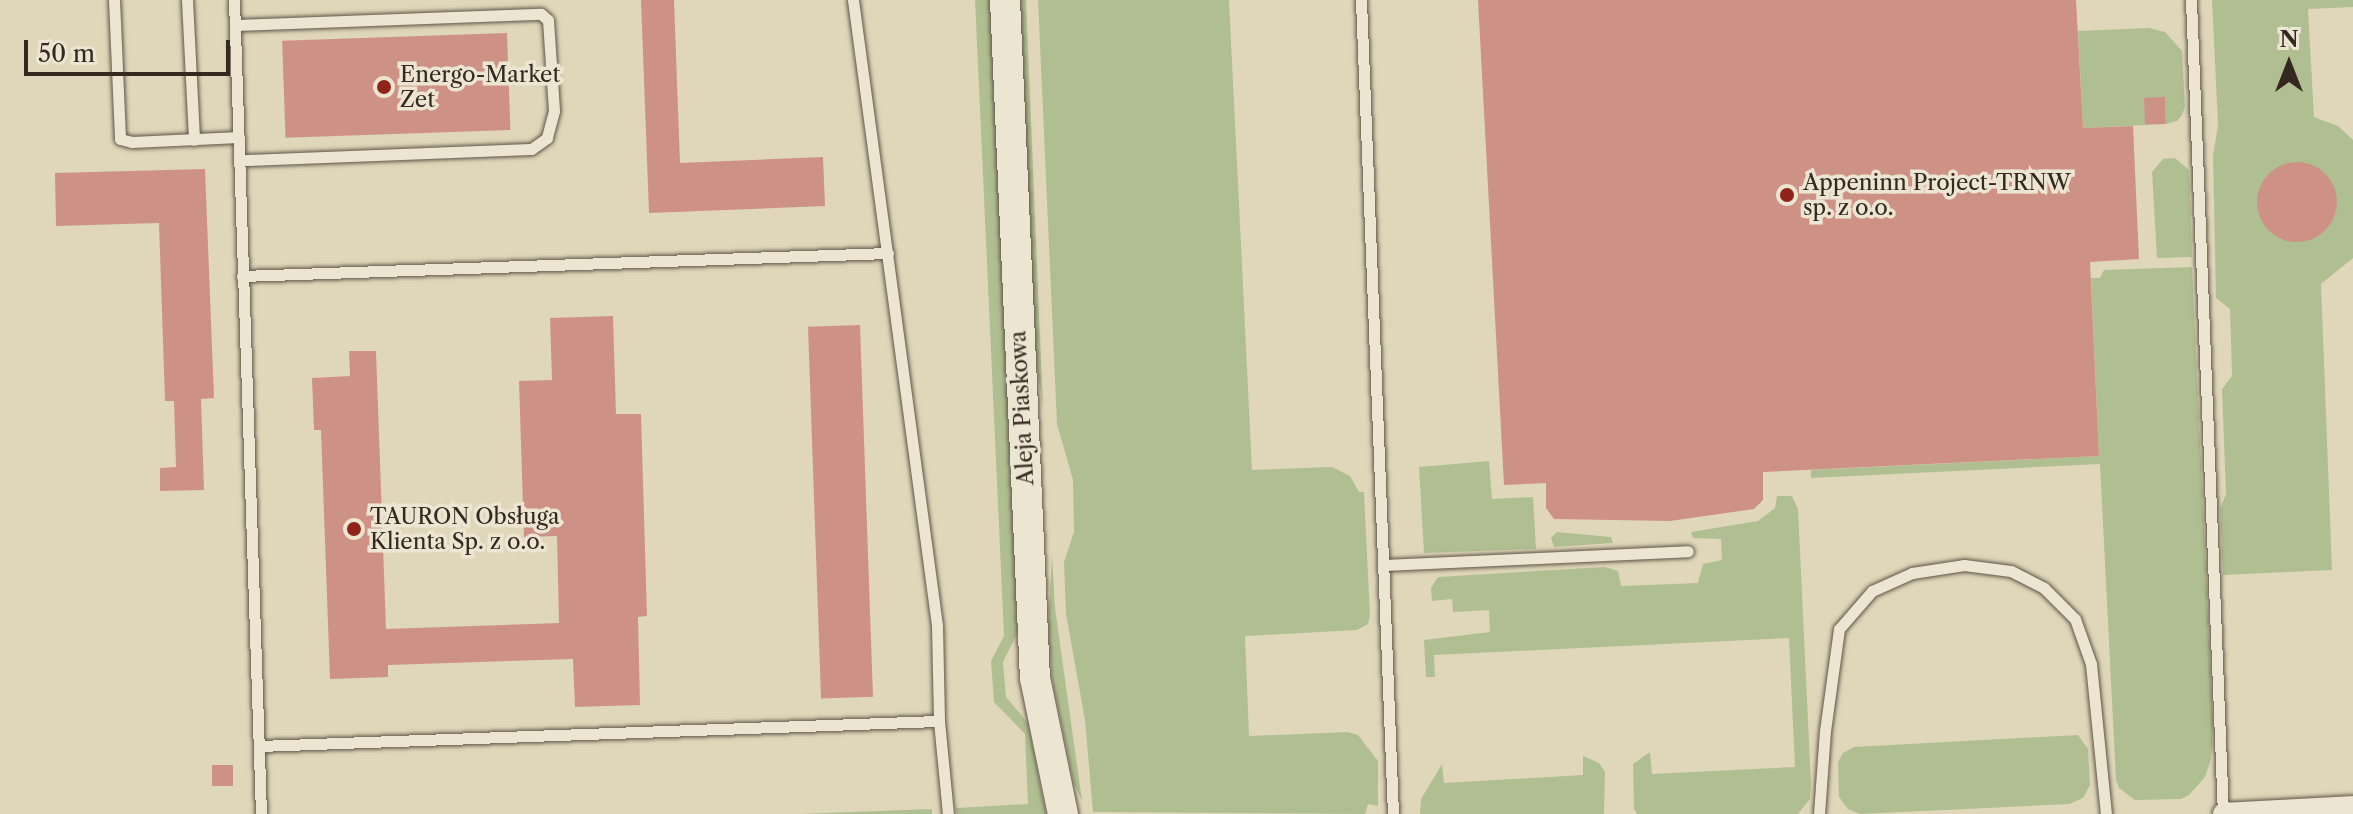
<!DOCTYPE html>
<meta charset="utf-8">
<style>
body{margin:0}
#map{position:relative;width:2353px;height:814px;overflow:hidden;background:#e0d7ba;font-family:"Libre Caslon Text",serif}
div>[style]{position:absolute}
.green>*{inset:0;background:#b0bf91}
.building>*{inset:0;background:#ce9185;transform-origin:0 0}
.round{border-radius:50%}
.roads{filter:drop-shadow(0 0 2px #605447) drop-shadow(0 0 2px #605447)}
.service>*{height:11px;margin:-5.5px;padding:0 5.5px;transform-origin:5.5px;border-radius:5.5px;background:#ebe5d2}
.minor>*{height:22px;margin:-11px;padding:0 11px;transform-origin:11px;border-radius:11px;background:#ebe5d2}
.secondary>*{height:30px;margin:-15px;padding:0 15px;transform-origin:15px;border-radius:15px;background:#ebe5d2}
.dots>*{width:22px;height:22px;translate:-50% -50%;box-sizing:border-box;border:4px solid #ebe5d2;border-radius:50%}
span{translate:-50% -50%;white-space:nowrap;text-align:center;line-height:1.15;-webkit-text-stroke:7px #ebe5d2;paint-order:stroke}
.poi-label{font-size:22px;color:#352821}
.left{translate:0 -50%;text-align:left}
.street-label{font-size:22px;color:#352821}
.north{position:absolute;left:2249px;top:24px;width:80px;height:80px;-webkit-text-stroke:6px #ebe5d2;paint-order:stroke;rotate:0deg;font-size:22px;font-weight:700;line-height:32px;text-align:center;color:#352821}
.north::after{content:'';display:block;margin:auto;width:28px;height:36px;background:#352821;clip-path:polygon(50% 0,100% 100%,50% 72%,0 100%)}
.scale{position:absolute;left:24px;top:40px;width:206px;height:36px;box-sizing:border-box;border:4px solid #352821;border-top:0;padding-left:10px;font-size:24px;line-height:28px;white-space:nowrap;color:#352821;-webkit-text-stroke:6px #ebe5d2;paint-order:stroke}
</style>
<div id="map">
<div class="green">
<div style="clip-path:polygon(975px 0,990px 0,1009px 413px,1018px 632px,1003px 662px,1006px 697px,1028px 723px,1046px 814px,957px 814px,956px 808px,1028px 804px,1025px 734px,994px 702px,991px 661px,1004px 636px)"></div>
<div style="clip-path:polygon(1019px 0,1026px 0,1043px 409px,1036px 360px)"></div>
<div style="clip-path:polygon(1038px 0,1229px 0,1252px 470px,1332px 467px,1350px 476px,1359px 492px,1364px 492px,1370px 616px,1368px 624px,1357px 630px,1245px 636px,1249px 736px,1347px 732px,1358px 735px,1378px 761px,1378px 806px,1368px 804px,1365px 814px,1093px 812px,1085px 720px,1066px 614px,1064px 562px,1074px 532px,1073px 480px,1057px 424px)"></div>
<div style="clip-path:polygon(2212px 0,2353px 0,2353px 7px,2308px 9px,2314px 117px,2338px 126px,2353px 140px,2353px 258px,2321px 284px,2332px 570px,2223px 575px,2220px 509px,2226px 494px,2222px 389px,2232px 376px,2230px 309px,2216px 298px,2213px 156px,2218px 125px)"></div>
<div style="clip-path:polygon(2149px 28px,2165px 32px,2182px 51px,2185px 107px,2182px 115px,2177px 121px,2166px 124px,2165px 98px,2144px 99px,2146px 125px,2083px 128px,2078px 31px)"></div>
<div style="clip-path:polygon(2175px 158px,2189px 170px,2192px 257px,2157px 258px,2152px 172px,2163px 159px)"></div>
<div style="clip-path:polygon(2192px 267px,2213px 729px,2211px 759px,2205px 777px,2189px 795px,2181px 799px,2135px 800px,2119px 788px,2116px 780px,2100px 464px,1811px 478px,1811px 470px,2099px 456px,2091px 278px,2100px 278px,2104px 270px)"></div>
<div style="clip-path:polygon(1489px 461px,1492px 499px,1533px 497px,1536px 549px,1424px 553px,1419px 467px)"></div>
<div style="clip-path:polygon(1777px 496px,1792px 496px,1798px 509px,1811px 785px,1810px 799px,1798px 814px,1637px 814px,1634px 809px,1633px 764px,1650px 752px,1652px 774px,1795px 767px,1789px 638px,1434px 655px,1435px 677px,1426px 677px,1424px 640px,1490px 632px,1489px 610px,1453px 612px,1452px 599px,1432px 601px,1431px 588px,1438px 577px,1605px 567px,1618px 571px,1621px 586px,1698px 583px,1703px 564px,1722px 560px,1721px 539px,1693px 538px,1691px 532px,1758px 521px,1775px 508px)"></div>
<div style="clip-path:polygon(1557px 532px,1611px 537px,1613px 543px,1554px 547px,1551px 538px)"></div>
<div style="clip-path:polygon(1052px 554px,1055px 608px,1082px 801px,1074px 784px,1053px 684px,1048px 631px)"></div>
<div style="clip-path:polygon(2078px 735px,2088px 749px,2090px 785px,2083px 798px,2069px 804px,1860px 814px,1848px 809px,1839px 797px,1838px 762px,1843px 753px,1854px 747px)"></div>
<div style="clip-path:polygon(1583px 756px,1599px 763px,1605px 772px,1604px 814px,1420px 814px,1421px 799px,1442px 764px,1444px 783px,1583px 775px)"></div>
<div style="clip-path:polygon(932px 809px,932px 814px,799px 814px)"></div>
</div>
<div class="building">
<div style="clip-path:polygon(641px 0,674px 0,680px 163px,823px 157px,825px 206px,649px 213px)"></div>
<div style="clip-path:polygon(1478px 0,2076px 0,2083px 128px,2133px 126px,2139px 259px,2090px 262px,2099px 456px,1763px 472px,1763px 500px,1754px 509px,1670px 521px,1554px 519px,1546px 508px,1546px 483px,1504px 485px)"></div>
<div style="left:507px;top:33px;width:97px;height:225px;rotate:88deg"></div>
<div style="left:2165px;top:97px;width:27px;height:21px;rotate:88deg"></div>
<div class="round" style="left:2257px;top:162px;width:80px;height:80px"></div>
<div style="clip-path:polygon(205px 169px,214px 398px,201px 399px,204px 490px,160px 491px,160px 468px,176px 467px,174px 401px,165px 401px,159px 223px,56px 226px,55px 173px)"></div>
<div style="clip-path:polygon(613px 316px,616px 414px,641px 414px,647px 616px,638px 617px,640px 705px,575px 707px,573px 659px,388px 665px,388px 677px,330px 679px,321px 430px,314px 430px,312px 378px,350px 376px,349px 351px,376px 351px,386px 629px,559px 623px,557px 536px,524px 537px,519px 381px,552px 380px,550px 318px)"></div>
<div style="left:860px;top:325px;width:372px;height:52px;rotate:88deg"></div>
<div style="left:212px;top:765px;width:21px;height:21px"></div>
</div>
<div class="roads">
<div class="service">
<div style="left:114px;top:0;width:139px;rotate:87.5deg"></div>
<div style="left:120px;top:139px;width:12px;rotate:14deg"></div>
<div style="left:132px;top:142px;width:107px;rotate:-2.7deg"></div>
<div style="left:187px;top:0;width:140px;rotate:87.1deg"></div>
<div style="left:234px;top:0;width:814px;rotate:88.1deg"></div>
<div style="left:853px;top:0;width:631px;rotate:82.35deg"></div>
<div style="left:937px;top:625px;width:96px;rotate:88.8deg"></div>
<div style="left:939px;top:721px;width:93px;rotate:84.5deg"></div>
<div style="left:1361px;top:0;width:815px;rotate:87.75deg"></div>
<div style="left:2191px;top:0;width:815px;rotate:87.75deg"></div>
<div style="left:236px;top:25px;width:305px;rotate:-2.1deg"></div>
<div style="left:541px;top:14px;width:9px;rotate:41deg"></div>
<div style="left:548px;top:20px;width:91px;rotate:86.2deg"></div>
<div style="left:554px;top:111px;width:28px;rotate:105deg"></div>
<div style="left:547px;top:138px;width:19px;rotate:145deg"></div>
<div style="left:531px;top:149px;width:291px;rotate:177.8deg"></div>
<div style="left:242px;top:276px;width:646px;rotate:-2.04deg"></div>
<div style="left:1384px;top:565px;width:304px;rotate:-2.6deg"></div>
<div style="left:259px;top:746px;width:680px;rotate:-2.11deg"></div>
<div style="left:1819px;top:814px;width:83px;rotate:-85.9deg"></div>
<div style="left:1825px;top:731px;width:103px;rotate:-82.2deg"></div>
<div style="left:1839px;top:629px;width:50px;rotate:-49deg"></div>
<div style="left:1872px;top:591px;width:44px;rotate:-24.2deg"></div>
<div style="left:1912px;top:573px;width:53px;rotate:-8.7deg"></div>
<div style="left:1964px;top:565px;width:47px;rotate:7.3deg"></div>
<div style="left:2011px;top:571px;width:37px;rotate:27deg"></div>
<div style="left:2044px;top:588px;width:44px;rotate:45deg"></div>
<div style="left:2075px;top:619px;width:48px;rotate:70.4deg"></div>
<div style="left:2091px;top:664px;width:151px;rotate:84.3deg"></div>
</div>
<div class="minor">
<div style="left:2224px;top:814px;width:129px;rotate:-3.1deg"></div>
</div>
<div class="secondary">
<div style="left:1005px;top:0;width:679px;rotate:87.47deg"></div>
<div style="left:1035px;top:678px;width:139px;rotate:78.4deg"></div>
</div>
</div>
<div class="dots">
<div style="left:384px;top:87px;background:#8f2418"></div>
<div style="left:1787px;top:195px;background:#8f2418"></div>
<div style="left:354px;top:529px;background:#8f2418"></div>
</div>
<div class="poi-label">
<span class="left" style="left:400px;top:87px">Energo-Market<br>Zet</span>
<span class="left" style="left:1803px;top:195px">Appeninn Project-TRNW<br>sp. z o.o.</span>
<span class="left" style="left:370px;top:529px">TAURON Obsługa<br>Klienta Sp. z o.o.</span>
</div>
<div class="street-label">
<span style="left:1022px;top:408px;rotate:-93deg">Aleja Piaskowa</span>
</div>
<div class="north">N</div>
<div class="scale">50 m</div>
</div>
